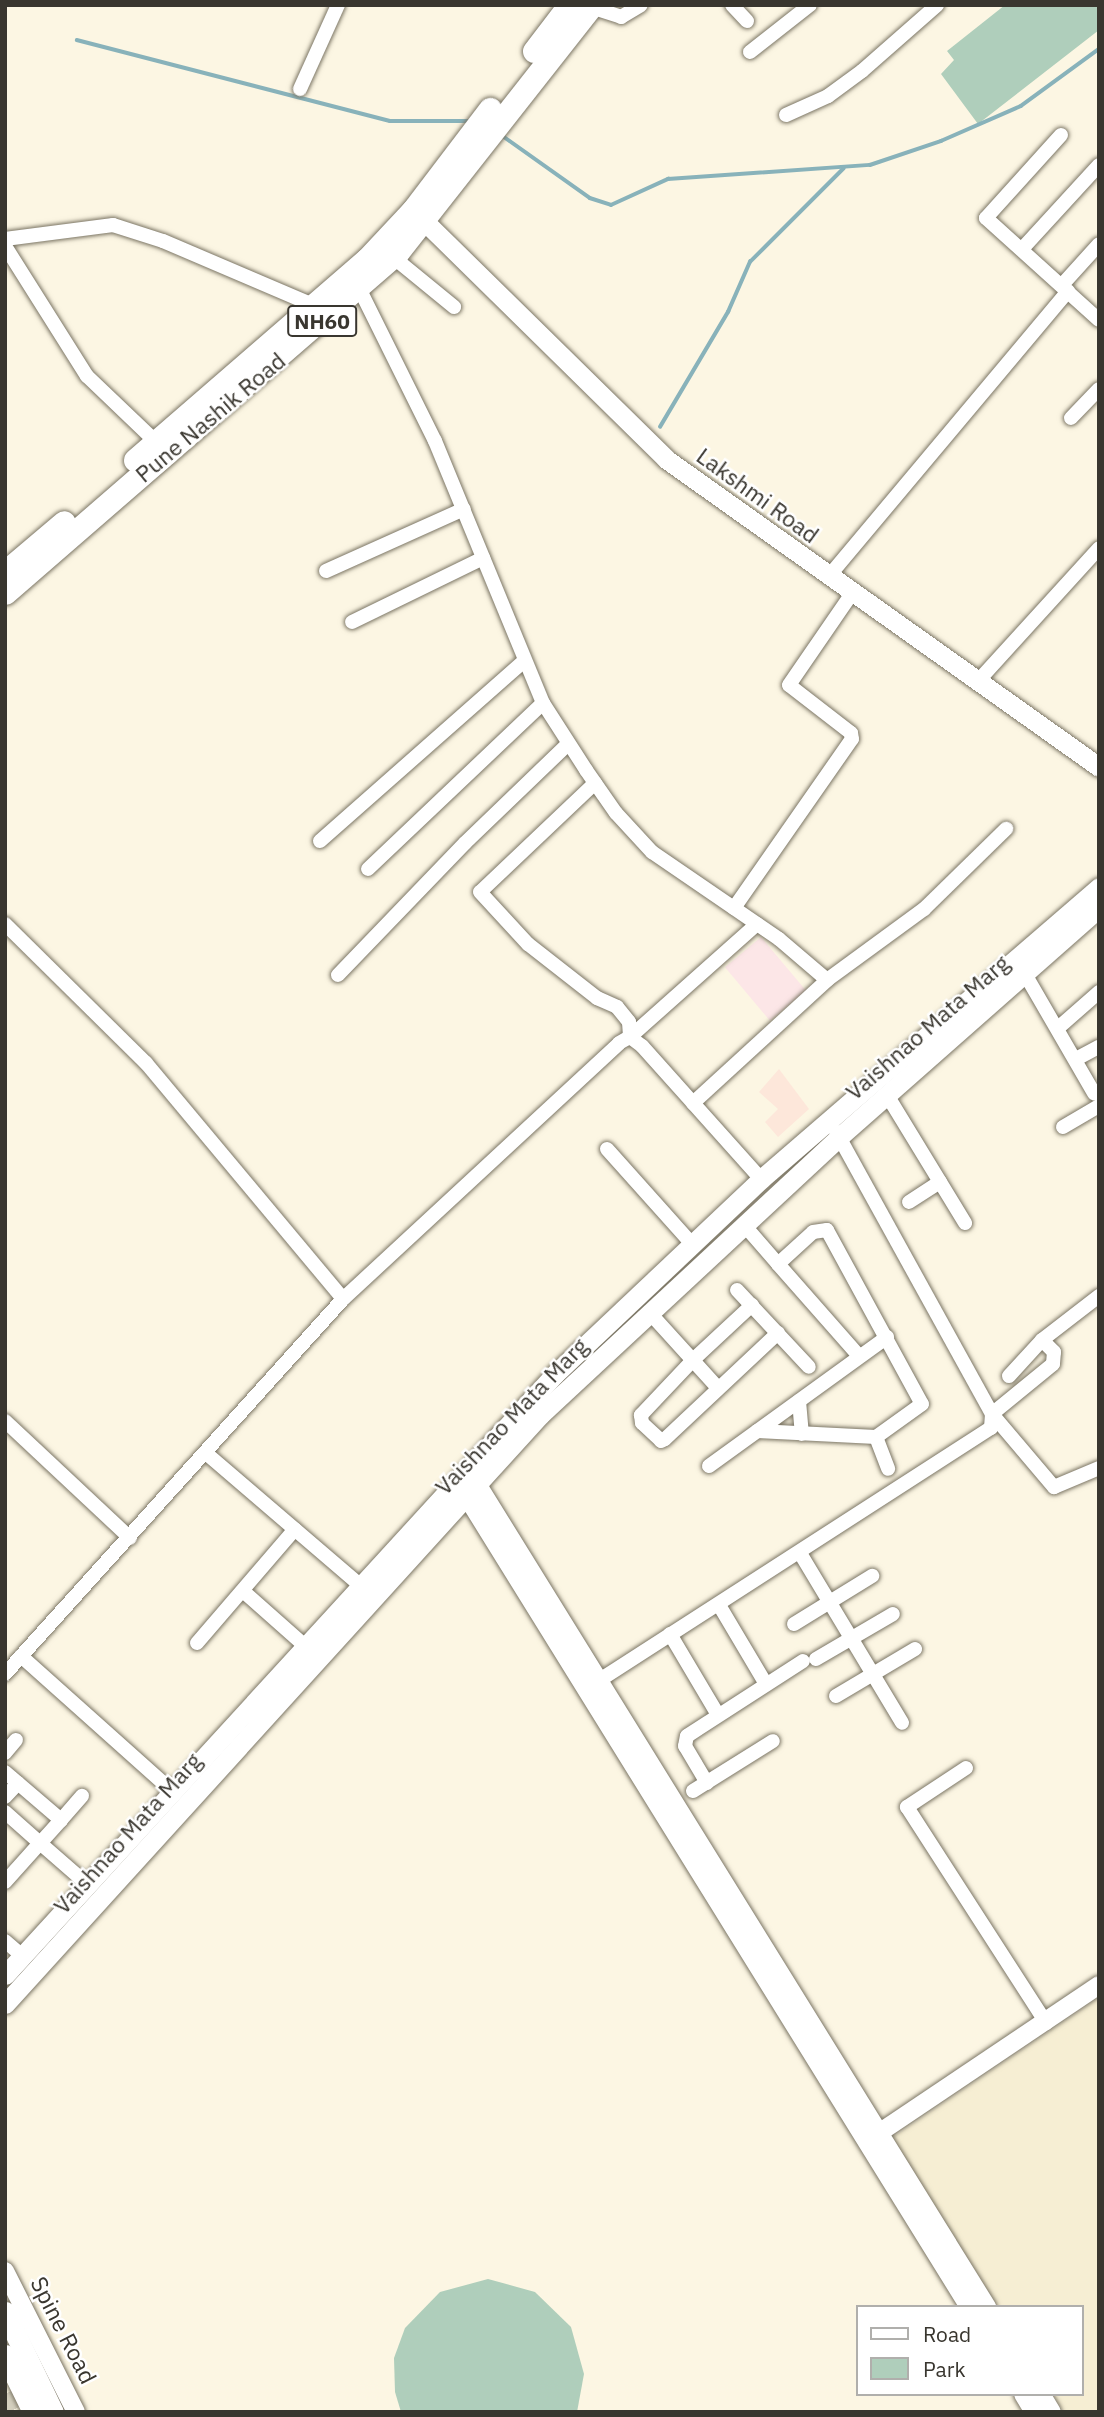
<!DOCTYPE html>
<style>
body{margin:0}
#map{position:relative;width:1104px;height:2417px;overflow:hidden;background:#fcf6e3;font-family:"IBM Plex Sans",sans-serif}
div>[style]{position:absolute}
.built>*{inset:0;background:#f6eed3}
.education>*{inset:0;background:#fce6e7;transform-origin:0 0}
.medical>*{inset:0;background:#fde7da}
.green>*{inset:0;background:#afcebb}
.stream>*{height:3.5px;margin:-1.75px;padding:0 1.75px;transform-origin:1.75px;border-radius:1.75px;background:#88b2ba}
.tertiary-tunnel>*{height:18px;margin-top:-9px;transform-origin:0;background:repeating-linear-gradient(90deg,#d5d0bf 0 18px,transparent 0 27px)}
.roads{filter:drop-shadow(0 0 2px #7b7564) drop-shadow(0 0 2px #7b7564)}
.minor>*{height:14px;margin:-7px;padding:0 7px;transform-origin:7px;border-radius:7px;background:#fff}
.tertiary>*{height:18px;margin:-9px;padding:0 9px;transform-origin:9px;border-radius:9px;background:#fff}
.secondary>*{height:19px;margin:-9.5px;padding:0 9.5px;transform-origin:9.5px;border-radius:9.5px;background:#fff}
.primary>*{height:21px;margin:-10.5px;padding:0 10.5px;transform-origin:10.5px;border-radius:10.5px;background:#fff}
.trunk>*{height:23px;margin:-11.5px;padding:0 11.5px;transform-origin:11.5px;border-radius:11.5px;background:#fff}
span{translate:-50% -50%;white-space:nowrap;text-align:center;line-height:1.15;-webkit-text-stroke:5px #fff;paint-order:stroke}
.shield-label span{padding:2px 5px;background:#fff;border:2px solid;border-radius:5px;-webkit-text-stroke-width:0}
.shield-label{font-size:21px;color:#39362f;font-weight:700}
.street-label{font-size:23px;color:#39362f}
.frame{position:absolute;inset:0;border:7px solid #39362f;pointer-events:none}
.legend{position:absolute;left:856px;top:2305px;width:228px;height:91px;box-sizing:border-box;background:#fff;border:2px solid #b0afac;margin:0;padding:9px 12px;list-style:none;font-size:21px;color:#39362f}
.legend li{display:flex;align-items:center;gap:14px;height:35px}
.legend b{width:35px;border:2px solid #b0afac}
</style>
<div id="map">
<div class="built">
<div style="clip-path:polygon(1099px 1998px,1099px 2412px,1064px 2412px,1053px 2394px,1081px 2394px,1081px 2307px,998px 2307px,892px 2138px)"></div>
</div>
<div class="education">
<div style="left:761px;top:937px;width:70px;height:47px;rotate:50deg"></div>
</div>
<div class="medical">
<div style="clip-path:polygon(779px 1069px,809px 1109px,778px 1137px,765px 1122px,778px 1109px,759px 1092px)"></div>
</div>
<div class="green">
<div style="clip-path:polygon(1005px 5px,1099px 5px,1099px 30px,978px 124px,941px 74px,954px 60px,947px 51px)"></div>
<div style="clip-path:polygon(488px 2279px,535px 2292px,571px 2327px,584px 2374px,577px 2412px,401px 2412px,395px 2392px,394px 2358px,405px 2328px,440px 2292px)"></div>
</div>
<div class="stream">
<div style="left:77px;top:40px;width:323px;rotate:14.5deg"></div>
<div style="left:390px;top:121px;width:81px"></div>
<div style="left:500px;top:134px;width:110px;rotate:35.4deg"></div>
<div style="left:590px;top:198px;width:22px;rotate:18deg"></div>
<div style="left:611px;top:205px;width:63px;rotate:-24.5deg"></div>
<div style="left:668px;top:179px;width:202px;rotate:-4deg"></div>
<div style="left:870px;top:165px;width:75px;rotate:-18.7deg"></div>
<div style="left:941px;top:141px;width:87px;rotate:-23.6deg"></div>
<div style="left:1021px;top:106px;width:97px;rotate:-36.2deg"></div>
<div style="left:660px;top:427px;width:134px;rotate:-59.4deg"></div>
<div style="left:728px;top:312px;width:55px;rotate:-66.3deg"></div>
<div style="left:750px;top:262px;width:132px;rotate:-45deg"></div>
</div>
<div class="tertiary-tunnel">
<div style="left:5px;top:2394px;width:20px;rotate:63deg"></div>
</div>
<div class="roads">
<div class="minor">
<div style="left:732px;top:5px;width:22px;rotate:47deg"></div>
<div style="left:591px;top:7px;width:32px;rotate:18deg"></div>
<div style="left:621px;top:17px;width:23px;rotate:-31deg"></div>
<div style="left:750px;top:52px;width:76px;rotate:-38.1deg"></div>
<div style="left:300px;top:89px;width:92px;rotate:-65.7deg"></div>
<div style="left:786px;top:115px;width:46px;rotate:-24.3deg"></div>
<div style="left:828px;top:96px;width:42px;rotate:-36.3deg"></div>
<div style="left:862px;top:71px;width:100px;rotate:-41.3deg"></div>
<div style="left:1061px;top:135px;width:112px;rotate:132.1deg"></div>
<div style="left:986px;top:218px;width:152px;rotate:42.1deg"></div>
<div style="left:5px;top:239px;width:109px;rotate:-7.4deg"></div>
<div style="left:113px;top:225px;width:52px;rotate:17.7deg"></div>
<div style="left:163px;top:241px;width:163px;rotate:23.1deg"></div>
<div style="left:5px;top:246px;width:154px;rotate:57.8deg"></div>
<div style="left:87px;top:376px;width:95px;rotate:43.7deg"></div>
<div style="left:1022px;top:249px;width:114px;rotate:-47.5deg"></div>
<div style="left:393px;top:257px;width:79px;rotate:39.3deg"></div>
<div style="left:1062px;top:285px;width:55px;rotate:-47.9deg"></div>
<div style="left:359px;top:288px;width:171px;rotate:63.6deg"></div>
<div style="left:435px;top:441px;width:283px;rotate:67.6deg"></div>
<div style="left:543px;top:703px;width:80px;rotate:57.3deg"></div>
<div style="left:586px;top:770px;width:52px;rotate:55.1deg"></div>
<div style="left:616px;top:813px;width:53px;rotate:47.3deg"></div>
<div style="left:652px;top:852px;width:154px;rotate:34.4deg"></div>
<div style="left:779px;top:939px;width:63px;rotate:40.5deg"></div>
<div style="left:1071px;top:418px;width:40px;rotate:-46deg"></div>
<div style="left:326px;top:571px;width:151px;rotate:-24.2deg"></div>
<div style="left:829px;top:576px;width:372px;rotate:-50deg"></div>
<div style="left:352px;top:622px;width:146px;rotate:-26deg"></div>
<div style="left:979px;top:680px;width:178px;rotate:-47.7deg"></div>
<div style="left:595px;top:783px;width:158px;rotate:136.5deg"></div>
<div style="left:480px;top:892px;width:71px;rotate:47.3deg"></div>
<div style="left:528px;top:944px;width:88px;rotate:38deg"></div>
<div style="left:597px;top:998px;width:22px;rotate:24deg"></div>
<div style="left:617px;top:1007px;width:19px;rotate:51deg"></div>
<div style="left:629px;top:1022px;width:15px;rotate:86deg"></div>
<div style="left:320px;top:841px;width:272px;rotate:-41.4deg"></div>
<div style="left:368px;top:869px;width:241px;rotate:-43.5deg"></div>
<div style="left:734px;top:908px;width:206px;rotate:-55.1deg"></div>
<div style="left:852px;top:739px;width:6px;rotate:-99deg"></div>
<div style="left:851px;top:733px;width:78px;rotate:-142.3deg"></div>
<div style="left:789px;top:685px;width:113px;rotate:-55.5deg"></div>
<div style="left:5px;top:924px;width:198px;rotate:44.6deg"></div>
<div style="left:146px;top:1063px;width:307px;rotate:50.1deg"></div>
<div style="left:1025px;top:974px;width:138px;rotate:59.9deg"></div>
<div style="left:338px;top:975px;width:183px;rotate:-46.1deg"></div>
<div style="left:465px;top:843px;width:143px;rotate:-43.9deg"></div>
<div style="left:1058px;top:1028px;width:55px;rotate:-41.3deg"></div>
<div style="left:630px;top:1037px;width:170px;rotate:-41.7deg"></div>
<div style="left:1076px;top:1059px;width:26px;rotate:-28deg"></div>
<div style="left:887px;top:1095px;width:150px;rotate:58.6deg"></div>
<div style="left:1063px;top:1127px;width:42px;rotate:-30.3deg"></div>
<div style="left:607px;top:1149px;width:127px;rotate:48.2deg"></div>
<div style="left:761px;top:1179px;width:102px;rotate:-131.8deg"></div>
<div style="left:693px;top:1103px;width:182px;rotate:-42.5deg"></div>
<div style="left:827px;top:980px;width:120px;rotate:-36.2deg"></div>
<div style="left:924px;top:909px;width:115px;rotate:-44.3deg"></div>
<div style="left:909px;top:1202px;width:37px;rotate:-33deg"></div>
<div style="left:745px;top:1226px;width:50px;rotate:49deg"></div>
<div style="left:778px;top:1264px;width:47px;rotate:-42.4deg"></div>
<div style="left:813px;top:1232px;width:14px;rotate:-8deg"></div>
<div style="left:827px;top:1230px;width:198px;rotate:61.4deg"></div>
<div style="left:922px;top:1404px;width:57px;rotate:144.3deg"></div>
<div style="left:876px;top:1437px;width:119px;rotate:-177.1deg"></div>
<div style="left:778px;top:1264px;width:123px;rotate:48.6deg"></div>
<div style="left:737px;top:1290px;width:105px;rotate:46.9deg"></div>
<div style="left:752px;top:1305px;width:81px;rotate:137deg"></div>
<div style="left:693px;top:1360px;width:76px;rotate:133.4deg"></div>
<div style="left:641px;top:1415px;width:8px;rotate:83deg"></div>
<div style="left:642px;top:1423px;width:26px;rotate:43deg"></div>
<div style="left:661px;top:1441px;width:4px;rotate:-27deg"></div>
<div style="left:665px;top:1439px;width:155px;rotate:-43.2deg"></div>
<div style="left:649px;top:1312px;width:101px;rotate:47.8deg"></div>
<div style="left:1042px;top:1340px;width:17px;rotate:45deg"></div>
<div style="left:1054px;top:1352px;width:12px;rotate:95deg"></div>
<div style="left:1053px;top:1364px;width:79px;rotate:140.7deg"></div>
<div style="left:992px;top:1414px;width:96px;rotate:49.7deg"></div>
<div style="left:1054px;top:1487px;width:49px;rotate:-22.9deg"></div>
<div style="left:1009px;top:1376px;width:49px;rotate:-47.5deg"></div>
<div style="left:1042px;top:1340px;width:72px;rotate:-37.7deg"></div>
<div style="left:799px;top:1401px;width:33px;rotate:85deg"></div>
<div style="left:5px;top:1421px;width:171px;rotate:43.1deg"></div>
<div style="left:876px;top:1437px;width:34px;rotate:69deg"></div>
<div style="left:207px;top:1454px;width:203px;rotate:40.6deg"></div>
<div style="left:709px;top:1466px;width:220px;rotate:-35.9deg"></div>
<div style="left:800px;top:1553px;width:198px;rotate:59deg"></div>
<div style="left:243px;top:1591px;width:83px;rotate:41.6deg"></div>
<div style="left:719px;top:1605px;width:92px;rotate:59.3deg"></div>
<div style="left:794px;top:1624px;width:92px;rotate:-31.6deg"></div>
<div style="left:670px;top:1634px;width:94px;rotate:59.3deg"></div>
<div style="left:197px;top:1643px;width:150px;rotate:-49.3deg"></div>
<div style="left:21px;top:1656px;width:203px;rotate:41.8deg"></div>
<div style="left:816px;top:1659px;width:89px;rotate:-30.3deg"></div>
<div style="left:5px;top:1674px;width:505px;rotate:-47.97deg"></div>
<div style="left:343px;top:1299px;width:376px;rotate:-42.8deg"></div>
<div style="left:619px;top:1043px;width:13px;rotate:-29deg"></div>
<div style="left:630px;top:1037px;width:15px;rotate:37deg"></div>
<div style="left:642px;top:1046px;width:76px;rotate:48.2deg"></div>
<div style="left:592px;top:1685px;width:475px;rotate:-32.8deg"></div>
<div style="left:991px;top:1428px;width:14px;rotate:-86deg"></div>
<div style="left:992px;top:1414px;width:323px;rotate:-118.9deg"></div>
<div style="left:836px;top:1696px;width:92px;rotate:-30.7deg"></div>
<div style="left:5px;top:1753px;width:17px;rotate:-50deg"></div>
<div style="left:966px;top:1768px;width:71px;rotate:146.5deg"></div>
<div style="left:907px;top:1807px;width:257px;rotate:57.2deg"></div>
<div style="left:5px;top:1772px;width:74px;rotate:40.6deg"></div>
<div style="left:61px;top:1820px;width:31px;rotate:132deg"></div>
<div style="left:40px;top:1843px;width:62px;rotate:41.1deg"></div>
<div style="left:707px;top:1783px;width:43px;rotate:-120.7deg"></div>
<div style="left:685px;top:1746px;width:10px;rotate:-79deg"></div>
<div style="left:687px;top:1736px;width:138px;rotate:-32.9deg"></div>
<div style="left:693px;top:1791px;width:94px;rotate:-32deg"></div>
<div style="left:5px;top:1797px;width:19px;rotate:-47deg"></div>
<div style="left:5px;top:1812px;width:47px;rotate:41.5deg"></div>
<div style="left:40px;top:1843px;width:52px;rotate:131.9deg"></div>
<div style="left:61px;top:1820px;width:32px;rotate:-49deg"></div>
<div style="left:5px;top:1941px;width:23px;rotate:41deg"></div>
</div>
<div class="tertiary">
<div style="left:471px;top:1474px;width:980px;rotate:58.22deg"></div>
<div style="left:460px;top:1486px;width:966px;rotate:58.2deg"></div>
<div style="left:870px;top:2139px;width:276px;rotate:-33.9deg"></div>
<div style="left:5px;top:2271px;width:158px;rotate:63.3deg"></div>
<div style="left:1023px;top:2394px;width:21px;rotate:59deg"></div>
<div style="left:1041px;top:2394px;width:21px;rotate:59deg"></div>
</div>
<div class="secondary">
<div style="left:414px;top:211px;width:354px;rotate:44.5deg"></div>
<div style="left:666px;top:459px;width:531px;rotate:35.42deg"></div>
<div style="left:5px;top:1975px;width:815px;rotate:-47.54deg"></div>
<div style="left:555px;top:1374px;width:284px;rotate:-43.4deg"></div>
<div style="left:761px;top:1179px;width:447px;rotate:-40.8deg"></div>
<div style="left:5px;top:2004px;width:796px;rotate:-47.75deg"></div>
<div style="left:540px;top:1415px;width:408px;rotate:-42.9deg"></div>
<div style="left:839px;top:1137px;width:346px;rotate:-41.4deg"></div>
</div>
<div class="primary">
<div style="left:5px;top:2312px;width:111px;rotate:64.4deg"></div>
<div style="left:5px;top:2355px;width:64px;rotate:63.8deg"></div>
</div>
<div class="trunk">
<div style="left:534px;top:51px;width:58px;rotate:-52.7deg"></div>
<div style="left:135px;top:460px;width:307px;rotate:-40.9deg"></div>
<div style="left:367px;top:259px;width:67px;rotate:-46.8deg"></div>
<div style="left:413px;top:210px;width:127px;rotate:-52.7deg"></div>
<div style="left:5px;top:572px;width:77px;rotate:-40.3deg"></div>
<div style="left:5px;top:593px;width:519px;rotate:-40.94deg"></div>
<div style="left:397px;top:253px;width:315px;rotate:-51.8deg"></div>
</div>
</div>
<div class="shield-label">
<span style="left:322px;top:321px">NH60</span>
</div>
<div class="street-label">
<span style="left:210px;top:417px;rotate:-40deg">Pune Nashik Road</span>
<span style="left:758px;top:495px;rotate:36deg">Lakshmi Road</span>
<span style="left:927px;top:1027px;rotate:-41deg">Vaishnao Mata Marg</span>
<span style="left:511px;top:1416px;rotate:-46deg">Vaishnao Mata Marg</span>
<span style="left:127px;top:1833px;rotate:-48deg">Vaishnao Mata Marg</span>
<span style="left:64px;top:2330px;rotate:63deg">Spine Road</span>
</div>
<div class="frame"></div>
<ul class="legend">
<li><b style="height:9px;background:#fff"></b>Road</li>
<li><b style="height:19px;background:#afcebb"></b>Park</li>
</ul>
</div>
